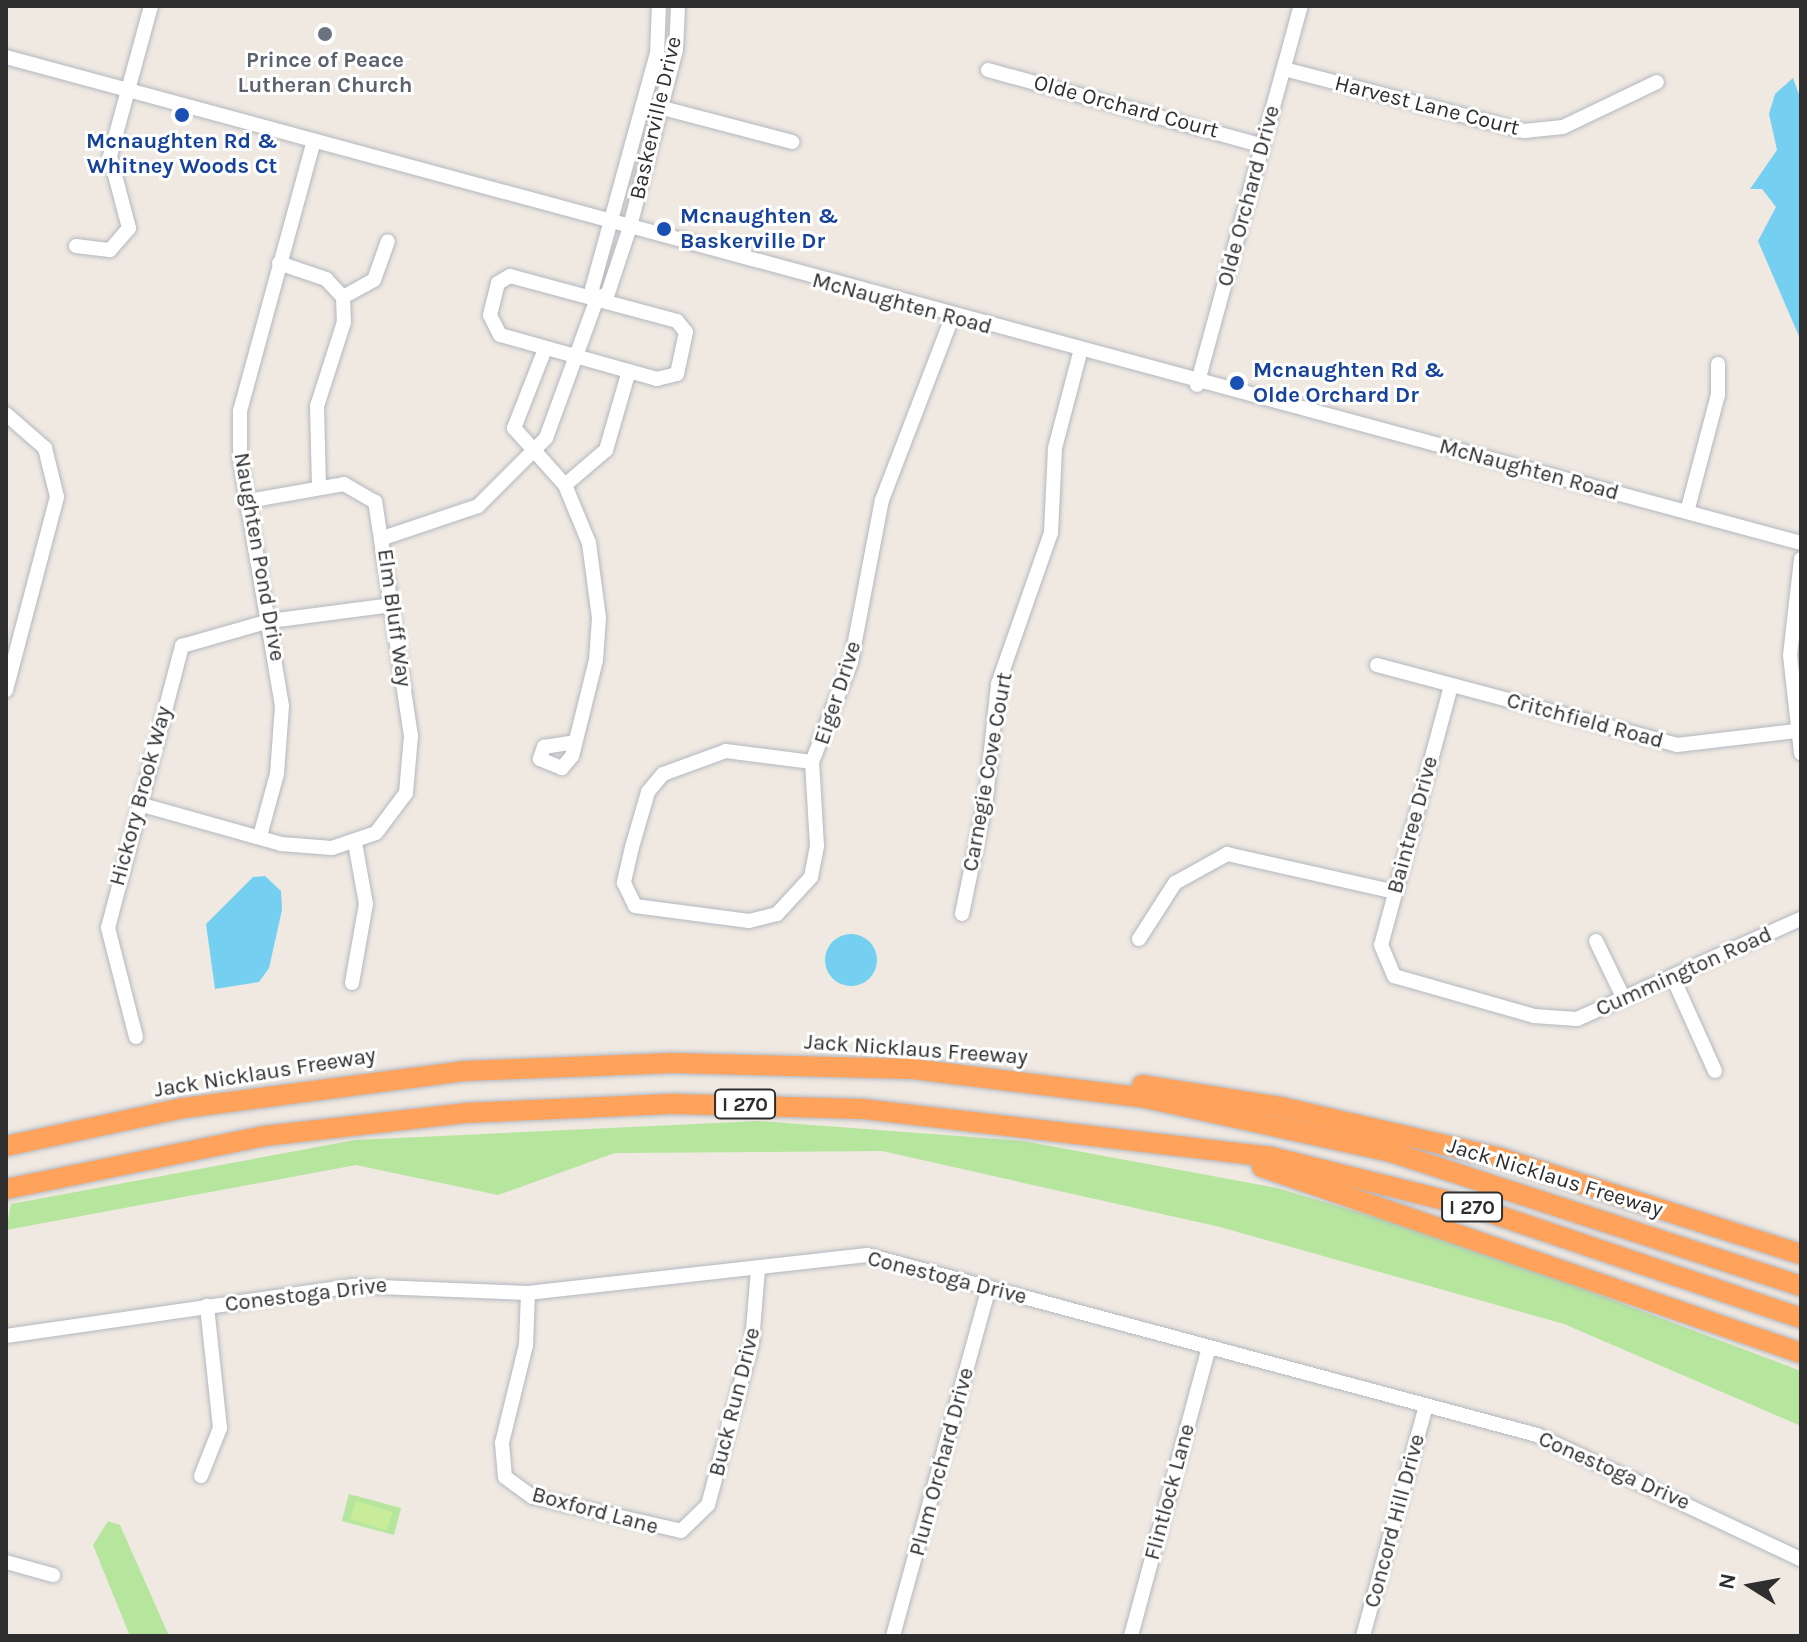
<!DOCTYPE html>
<style>
body{margin:0}
#map{position:relative;width:1807px;height:1642px;overflow:hidden;background:#efe9e1;font-family:Karla,sans-serif}
div>[style]{position:absolute}
.green>*{inset:0;background:#b6e59e;transform-origin:0 0}
.pitch>*{inset:0;background:#c9ec9a;transform-origin:0 0}
.water>*{inset:0;background:#75cff0}
.round{border-radius:50%}
.roads{filter:drop-shadow(0 0 2px #b4b7c1) drop-shadow(0 0 2px #b4b7c1)}
.minor>*{height:14px;margin:-7px;padding:0 7px;transform-origin:7px;border-radius:7px;background:#fff}
.highway>*{height:20px;margin:-10px;padding:0 10px;transform-origin:10px;border-radius:10px;background:#ffa35c}
.dots>*{width:22px;height:22px;translate:-50% -50%;box-sizing:border-box;border:4px solid #fff;border-radius:50%}
span{translate:-50% -50%;white-space:nowrap;text-align:center;line-height:1.15;-webkit-text-stroke:6px #fff;paint-order:stroke}
.shield-label span{padding:2px 6px;background:#fff;border:2px solid;border-radius:6px;-webkit-text-stroke-width:0}
.shield-label{font-size:20px;color:#2e2e2e;font-weight:700}
.worship-label{font-size:22px;color:#5b616d;font-weight:700}
.street-label{font-size:22px;color:#2e2e2e}
.transit-label{font-size:22px;color:#164399;font-weight:700}
.left{translate:0 -50%;text-align:left}
.frame{position:absolute;inset:0;border:8px solid #2e2e2e;pointer-events:none}
.north{position:absolute;left:1711px;top:1546px;width:80px;height:80px;-webkit-text-stroke:6px #fff;paint-order:stroke;rotate:281deg;font-size:22px;font-weight:700;line-height:32px;text-align:center;color:#2e2e2e}
.north::after{content:'';display:block;margin:auto;width:28px;height:36px;background:#2e2e2e;clip-path:polygon(50% 0,100% 100%,50% 72%,0 100%)}
</style>
<div id="map">
<div class="green">
<div style="clip-path:polygon(759px 1121px,1023px 1141px,1277px 1188px,1456px 1241px,1801px 1371px,1801px 1426px,1564px 1324px,1220px 1227px,882px 1151px,615px 1153px,498px 1195px,356px 1165px,6px 1230px,11px 1204px,355px 1140px)"></div>
<div style="left:349px;top:1494px;width:54px;height:28px;rotate:15deg"></div>
<div style="clip-path:polygon(108px 1521px,120px 1525px,169px 1636px,130px 1636px,93px 1545px)"></div>
</div>
<div class="pitch">
<div style="left:356px;top:1501px;width:38px;height:19px;rotate:17deg"></div>
</div>
<div class="water">
<div style="clip-path:polygon(1793px 78px,1801px 100px,1801px 341px,1758px 241px,1776px 207px,1762px 189px,1750px 189px,1777px 150px,1769px 114px,1775px 94px)"></div>
<div style="clip-path:polygon(265px 876px,281px 891px,282px 910px,269px 968px,259px 982px,215px 989px,206px 924px,253px 877px)"></div>
<div class="round" style="left:825px;top:934px;width:52px;height:52px"></div>
</div>
<div class="roads">
<div class="minor">
<div style="left:6px;top:57px;width:1860px;rotate:15.15deg"></div>
<div style="left:1284px;top:69px;width:248px;rotate:14.5deg"></div>
<div style="left:1524px;top:131px;width:39px;rotate:-6deg"></div>
<div style="left:1563px;top:127px;width:104px;rotate:-25.6deg"></div>
<div style="left:988px;top:70px;width:285px;rotate:15.4deg"></div>
<div style="left:655px;top:106px;width:142px;rotate:14.7deg"></div>
<div style="left:76px;top:246px;width:34px;rotate:7deg"></div>
<div style="left:110px;top:250px;width:29px;rotate:-49deg"></div>
<div style="left:129px;top:228px;width:74px;rotate:-104.8deg"></div>
<div style="left:110px;top:156px;width:156px;rotate:-74.7deg"></div>
<div style="left:279px;top:263px;width:50px;rotate:18.8deg"></div>
<div style="left:326px;top:279px;width:25px;rotate:47deg"></div>
<div style="left:343px;top:297px;width:25px;rotate:88deg"></div>
<div style="left:344px;top:322px;width:88px;rotate:107.8deg"></div>
<div style="left:317px;top:406px;width:80px;rotate:88.6deg"></div>
<div style="left:510px;top:276px;width:173px;rotate:15.1deg"></div>
<div style="left:677px;top:321px;width:14px;rotate:51deg"></div>
<div style="left:686px;top:332px;width:43px;rotate:102.1deg"></div>
<div style="left:677px;top:374px;width:21px;rotate:166deg"></div>
<div style="left:657px;top:379px;width:163px;rotate:-164.3deg"></div>
<div style="left:500px;top:335px;width:22px;rotate:-117deg"></div>
<div style="left:490px;top:315px;width:33px;rotate:-76deg"></div>
<div style="left:498px;top:283px;width:14px;rotate:-30deg"></div>
<div style="left:343px;top:297px;width:35px;rotate:-29deg"></div>
<div style="left:374px;top:280px;width:41px;rotate:-70.3deg"></div>
<div style="left:596px;top:301px;width:14px;rotate:-34deg"></div>
<div style="left:608px;top:293px;width:66px;rotate:-71.6deg"></div>
<div style="left:629px;top:230px;width:187px;rotate:-75.4deg"></div>
<div style="left:676px;top:49px;width:43px;rotate:-87.3deg"></div>
<div style="left:545px;top:349px;width:85px;rotate:111.4deg"></div>
<div style="left:514px;top:428px;width:76px;rotate:48.2deg"></div>
<div style="left:565px;top:485px;width:63px;rotate:67.5deg"></div>
<div style="left:589px;top:543px;width:76px;rotate:82.4deg"></div>
<div style="left:599px;top:618px;width:42px;rotate:94.1deg"></div>
<div style="left:596px;top:660px;width:99px;rotate:104deg"></div>
<div style="left:572px;top:756px;width:16px;rotate:130deg"></div>
<div style="left:562px;top:768px;width:24px;rotate:-158deg"></div>
<div style="left:540px;top:759px;width:13px;rotate:-72deg"></div>
<div style="left:544px;top:747px;width:31px;rotate:-9deg"></div>
<div style="left:1197px;top:385px;width:393px;rotate:-74.7deg"></div>
<div style="left:6px;top:414px;width:52px;rotate:41.1deg"></div>
<div style="left:45px;top:448px;width:50px;rotate:76.2deg"></div>
<div style="left:57px;top:497px;width:200px;rotate:104.8deg"></div>
<div style="left:565px;top:485px;width:54px;rotate:-40.5deg"></div>
<div style="left:606px;top:450px;width:82px;rotate:-73.8deg"></div>
<div style="left:1687px;top:512px;width:121px;rotate:-75.2deg"></div>
<div style="left:1718px;top:395px;width:31px;rotate:-90deg"></div>
<div style="left:383px;top:538px;width:100px;rotate:-18.6deg"></div>
<div style="left:478px;top:506px;width:96px;rotate:-45deg"></div>
<div style="left:546px;top:438px;width:146px;rotate:-69.9deg"></div>
<div style="left:596px;top:301px;width:13px;rotate:-108deg"></div>
<div style="left:592px;top:289px;width:245px;rotate:-74.6deg"></div>
<div style="left:657px;top:53px;width:47px;rotate:-87.6deg"></div>
<div style="left:1801px;top:559px;width:97px;rotate:96.5deg"></div>
<div style="left:1790px;top:655px;width:99px;rotate:83.6deg"></div>
<div style="left:1377px;top:665px;width:310px;rotate:14.9deg"></div>
<div style="left:1677px;top:745px;width:120px;rotate:-6.7deg"></div>
<div style="left:1451px;top:686px;width:268px;rotate:105.1deg"></div>
<div style="left:1381px;top:945px;width:34px;rotate:67deg"></div>
<div style="left:1394px;top:976px;width:146px;rotate:15.9deg"></div>
<div style="left:1534px;top:1016px;width:43px;rotate:4deg"></div>
<div style="left:1577px;top:1019px;width:245px;rotate:-24.1deg"></div>
<div style="left:812px;top:762px;width:87px;rotate:-172.7deg"></div>
<div style="left:726px;top:751px;width:67px;rotate:159.9deg"></div>
<div style="left:663px;top:774px;width:23px;rotate:130deg"></div>
<div style="left:648px;top:792px;width:57px;rotate:106.2deg"></div>
<div style="left:632px;top:847px;width:37px;rotate:103deg"></div>
<div style="left:624px;top:883px;width:25px;rotate:64deg"></div>
<div style="left:635px;top:906px;width:115px;rotate:7.5deg"></div>
<div style="left:749px;top:921px;width:29px;rotate:-14deg"></div>
<div style="left:777px;top:914px;width:50px;rotate:-47.4deg"></div>
<div style="left:811px;top:877px;width:32px;rotate:-79deg"></div>
<div style="left:817px;top:846px;width:84px;rotate:-93.4deg"></div>
<div style="left:812px;top:762px;width:107px;rotate:-68.7deg"></div>
<div style="left:851px;top:662px;width:165px;rotate:-79.2deg"></div>
<div style="left:882px;top:500px;width:195px;rotate:-69deg"></div>
<div style="left:139px;top:804px;width:148px;rotate:15.7deg"></div>
<div style="left:281px;top:844px;width:51px;rotate:4.5deg"></div>
<div style="left:332px;top:848px;width:46px;rotate:-18.8deg"></div>
<div style="left:376px;top:833px;width:50px;rotate:-53.1deg"></div>
<div style="left:406px;top:793px;width:57px;rotate:-85deg"></div>
<div style="left:411px;top:736px;width:237px;rotate:-98.7deg"></div>
<div style="left:375px;top:502px;width:36px;rotate:-150deg"></div>
<div style="left:344px;top:484px;width:97px;rotate:170deg"></div>
<div style="left:260px;top:836px;width:64px;rotate:-74.7deg"></div>
<div style="left:277px;top:774px;width:68px;rotate:-85.8deg"></div>
<div style="left:282px;top:706px;width:253px;rotate:-99.6deg"></div>
<div style="left:240px;top:457px;width:46px;rotate:-90deg"></div>
<div style="left:240px;top:411px;width:280px;rotate:-74.7deg"></div>
<div style="left:962px;top:914px;width:118px;rotate:-78.3deg"></div>
<div style="left:986px;top:798px;width:115px;rotate:-84deg"></div>
<div style="left:998px;top:684px;width:160px;rotate:-70.7deg"></div>
<div style="left:1051px;top:533px;width:85px;rotate:-87.3deg"></div>
<div style="left:1055px;top:448px;width:98px;rotate:-75.3deg"></div>
<div style="left:1139px;top:939px;width:67px;rotate:-57.3deg"></div>
<div style="left:1175px;top:883px;width:60px;rotate:-29.1deg"></div>
<div style="left:1227px;top:854px;width:172px;rotate:12.7deg"></div>
<div style="left:1596px;top:941px;width:64px;rotate:64.2deg"></div>
<div style="left:1673px;top:978px;width:102px;rotate:65.7deg"></div>
<div style="left:352px;top:983px;width:80px;rotate:-80deg"></div>
<div style="left:366px;top:904px;width:62px;rotate:-100.2deg"></div>
<div style="left:136px;top:1037px;width:113px;rotate:-104.4deg"></div>
<div style="left:108px;top:928px;width:292px;rotate:-75.3deg"></div>
<div style="left:182px;top:646px;width:91px;rotate:-15.9deg"></div>
<div style="left:270px;top:621px;width:123px;rotate:-7.5deg"></div>
<div style="left:528px;top:1293px;width:52px;rotate:92.2deg"></div>
<div style="left:526px;top:1345px;width:101px;rotate:103.8deg"></div>
<div style="left:502px;top:1443px;width:34px;rotate:85deg"></div>
<div style="left:505px;top:1477px;width:34px;rotate:36deg"></div>
<div style="left:533px;top:1497px;width:152px;rotate:12.9deg"></div>
<div style="left:681px;top:1531px;width:37px;rotate:-44deg"></div>
<div style="left:708px;top:1505px;width:169px;rotate:-74.9deg"></div>
<div style="left:752px;top:1342px;width:73px;rotate:-85.3deg"></div>
<div style="left:6px;top:1336px;width:352px;rotate:-8.2deg"></div>
<div style="left:354px;top:1286px;width:174px;rotate:2.3deg"></div>
<div style="left:528px;top:1293px;width:341px;rotate:-6.4deg"></div>
<div style="left:867px;top:1255px;width:694px;rotate:15.04deg"></div>
<div style="left:1537px;top:1435px;width:292px;rotate:25.2deg"></div>
<div style="left:201px;top:1476px;width:52px;rotate:-68.4deg"></div>
<div style="left:220px;top:1428px;width:123px;rotate:-96.1deg"></div>
<div style="left:6px;top:1562px;width:49px;rotate:15.5deg"></div>
<div style="left:893px;top:1636px;width:361px;rotate:-74.6deg"></div>
<div style="left:1131px;top:1636px;width:299px;rotate:-74.9deg"></div>
<div style="left:1363px;top:1636px;width:239px;rotate:-74.7deg"></div>
</div>
<div class="highway">
<div style="left:1142px;top:1085px;width:141px;rotate:9deg"></div>
<div style="left:1281px;top:1107px;width:223px;rotate:13deg"></div>
<div style="left:1498px;top:1157px;width:318px;rotate:17.8deg"></div>
<div style="left:6px;top:1146px;width:182px;rotate:-12.1deg"></div>
<div style="left:184px;top:1108px;width:282px;rotate:-7.5deg"></div>
<div style="left:464px;top:1071px;width:208px;rotate:-2.2deg"></div>
<div style="left:672px;top:1063px;width:241px;rotate:1.4deg"></div>
<div style="left:913px;top:1069px;width:234px;rotate:7.1deg"></div>
<div style="left:1145px;top:1098px;width:252px;rotate:12.4deg"></div>
<div style="left:1391px;top:1152px;width:431px;rotate:18.1deg"></div>
<div style="left:1262px;top:1167px;width:570px;rotate:19.04deg"></div>
<div style="left:6px;top:1189px;width:263px;rotate:-11.6deg"></div>
<div style="left:264px;top:1136px;width:202px;rotate:-6.5deg"></div>
<div style="left:465px;top:1113px;width:210px;rotate:-2.5deg"></div>
<div style="left:675px;top:1104px;width:188px;rotate:1.5deg"></div>
<div style="left:863px;top:1109px;width:412px;rotate:6.7deg"></div>
<div style="left:1272px;top:1157px;width:210px;rotate:14deg"></div>
<div style="left:1476px;top:1208px;width:343px;rotate:18.7deg"></div>
</div>
</div>
<div class="dots">
<div style="left:325px;top:34px;background:#6b7280"></div>
<div style="left:182px;top:115px;background:#1a4fb4"></div>
<div style="left:664px;top:229px;background:#1a4fb4"></div>
<div style="left:1237px;top:383px;background:#1a4fb4"></div>
</div>
<div class="shield-label">
<span style="left:745px;top:1104px">I 270</span>
<span style="left:1472px;top:1207px">I 270</span>
</div>
<div class="worship-label">
<span style="left:325px;top:73px">Prince of Peace<br>Lutheran Church</span>
</div>
<div class="street-label">
<span style="left:1427px;top:106px;rotate:14deg">Harvest Lane Court</span>
<span style="left:1126px;top:107px;rotate:15deg">Olde Orchard Court</span>
<span style="left:656px;top:118px;rotate:-77deg">Baskerville Drive</span>
<span style="left:1249px;top:196px;rotate:-75deg">Olde Orchard Drive</span>
<span style="left:902px;top:304px;rotate:15deg">McNaughten Road</span>
<span style="left:1529px;top:470px;rotate:15deg">McNaughten Road</span>
<span style="left:259px;top:557px;rotate:80deg">Naughten Pond Drive</span>
<span style="left:394px;top:618px;rotate:82deg">Elm Bluff Way</span>
<span style="left:838px;top:693px;rotate:-72deg">Eiger Drive</span>
<span style="left:1585px;top:721px;rotate:15deg">Critchfield Road</span>
<span style="left:988px;top:772px;rotate:-80deg">Carnegie Cove Court</span>
<span style="left:141px;top:796px;rotate:-75deg">Hickory Brook Way</span>
<span style="left:1413px;top:825px;rotate:-75deg">Baintree Drive</span>
<span style="left:1684px;top:972px;rotate:-24deg">Cummington Road</span>
<span style="left:916px;top:1050px;rotate:4deg">Jack Nicklaus Freeway</span>
<span style="left:265px;top:1073px;rotate:-9deg">Jack Nicklaus Freeway</span>
<span style="left:1555px;top:1178px;rotate:17deg">Jack Nicklaus Freeway</span>
<span style="left:947px;top:1278px;rotate:14deg">Conestoga Drive</span>
<span style="left:306px;top:1295px;rotate:-7deg">Conestoga Drive</span>
<span style="left:735px;top:1402px;rotate:-76deg">Buck Run Drive</span>
<span style="left:942px;top:1462px;rotate:-75deg">Plum Orchard Drive</span>
<span style="left:1614px;top:1471px;rotate:24deg">Conestoga Drive</span>
<span style="left:1170px;top:1492px;rotate:-75deg">Flintlock Lane</span>
<span style="left:595px;top:1511px;rotate:15deg">Boxford Lane</span>
<span style="left:1395px;top:1521px;rotate:-75deg">Concord Hill Drive</span>
</div>
<div class="transit-label">
<span style="left:182px;top:154px">Mcnaughten Rd &amp;<br>Whitney Woods Ct</span>
<span class="left" style="left:680px;top:229px">Mcnaughten &amp;<br>Baskerville Dr</span>
<span class="left" style="left:1253px;top:383px">Mcnaughten Rd &amp;<br>Olde Orchard Dr</span>
</div>
<div class="frame"></div>
<div class="north">N</div>
</div>
